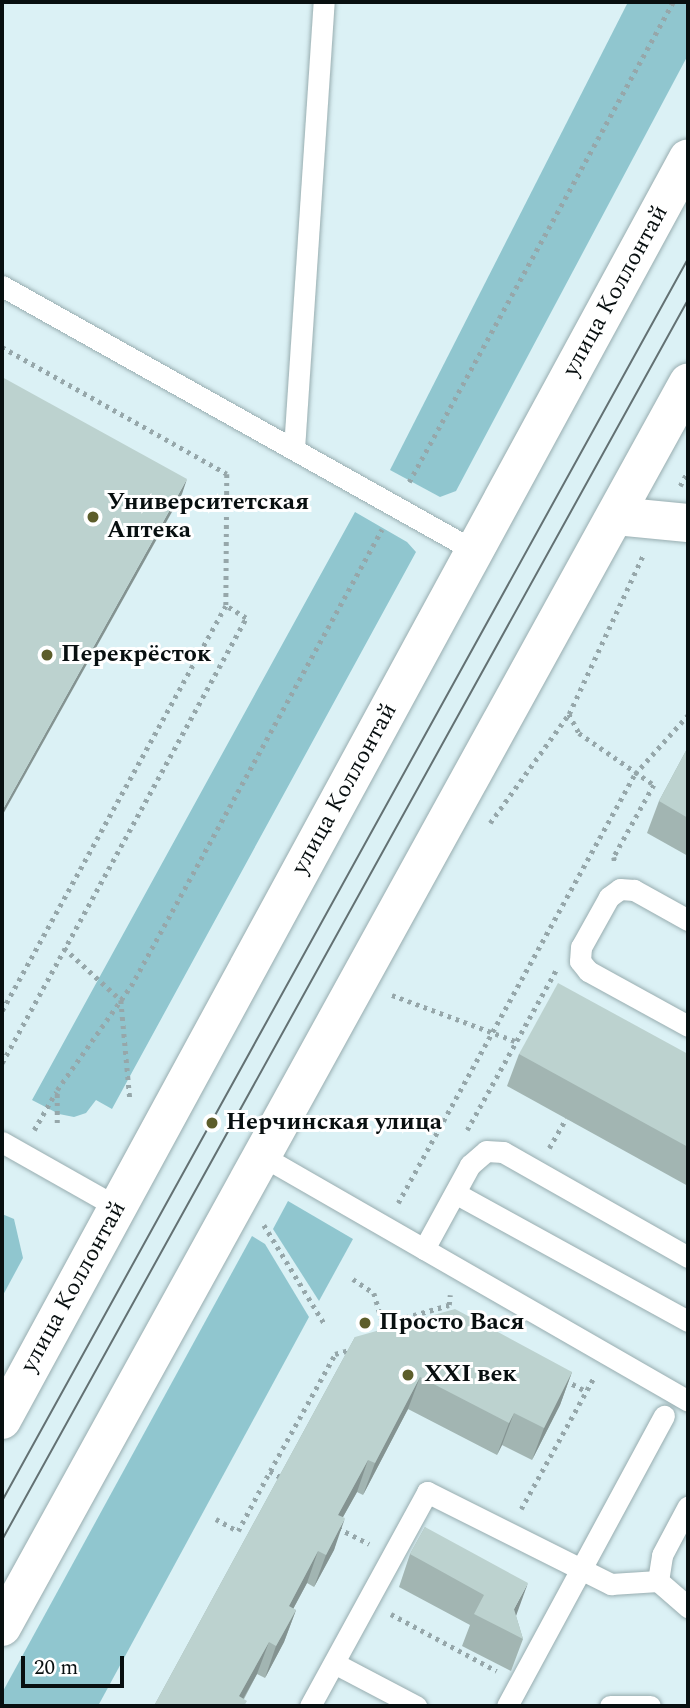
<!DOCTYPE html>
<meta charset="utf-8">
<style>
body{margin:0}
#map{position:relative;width:690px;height:1708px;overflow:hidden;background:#dbf1f5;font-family:Spectral,serif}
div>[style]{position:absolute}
.green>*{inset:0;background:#90c6cf}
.path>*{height:4.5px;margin-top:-2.25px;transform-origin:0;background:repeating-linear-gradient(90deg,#96a7aa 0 3.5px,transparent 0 8.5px)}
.roads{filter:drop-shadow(0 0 2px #98adb0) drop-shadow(0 0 2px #98adb0)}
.service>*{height:21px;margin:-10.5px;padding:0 10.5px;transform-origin:10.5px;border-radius:10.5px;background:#fff}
.minor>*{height:38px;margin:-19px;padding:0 19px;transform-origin:19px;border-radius:19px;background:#fff}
.secondary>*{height:38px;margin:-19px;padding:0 19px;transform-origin:19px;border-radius:19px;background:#fff}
.tram>*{height:2px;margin:-1px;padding:0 1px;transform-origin:1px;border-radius:1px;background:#637173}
.wall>*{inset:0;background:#a2b5b2}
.shaded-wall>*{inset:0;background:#849391}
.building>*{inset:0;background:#bcd2cf}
.dots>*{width:19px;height:19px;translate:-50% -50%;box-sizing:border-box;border:4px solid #fff;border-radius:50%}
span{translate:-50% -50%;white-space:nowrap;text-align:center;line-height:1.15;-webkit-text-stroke:6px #fff;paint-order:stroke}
.street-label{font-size:24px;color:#080f10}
.poi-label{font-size:24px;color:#080f10;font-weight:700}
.left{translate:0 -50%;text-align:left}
.frame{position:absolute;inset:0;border:4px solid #080f10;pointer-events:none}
.scale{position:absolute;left:21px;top:1656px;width:103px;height:32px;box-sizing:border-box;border:4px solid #080f10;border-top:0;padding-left:9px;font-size:21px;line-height:24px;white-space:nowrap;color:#080f10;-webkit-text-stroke:5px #fff;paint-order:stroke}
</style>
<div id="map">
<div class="green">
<div style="clip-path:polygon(628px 2px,688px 2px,688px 55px,456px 491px,440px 497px,390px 470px)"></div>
<div style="clip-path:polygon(355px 512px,407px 542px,416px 552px,112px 1109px,96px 1100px,86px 1113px,74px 1117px,59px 1114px,32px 1100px)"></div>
<div style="clip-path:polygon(288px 1201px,353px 1239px,319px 1301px,273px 1229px)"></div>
<div style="clip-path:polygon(2px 1214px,14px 1219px,23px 1258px,2px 1297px)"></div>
<div style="clip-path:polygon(252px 1236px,265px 1244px,309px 1317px,98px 1706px,2px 1706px,2px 1693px)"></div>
</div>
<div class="path">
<div style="left:2px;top:347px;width:258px;rotate:29.4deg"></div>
<div style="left:227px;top:474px;width:132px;rotate:90.4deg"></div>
<div style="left:226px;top:606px;width:464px;rotate:118.9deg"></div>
<div style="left:409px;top:482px;width:548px;rotate:-61.19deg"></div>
<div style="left:680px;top:486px;width:17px;rotate:-62deg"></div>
<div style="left:569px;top:714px;width:21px;rotate:62deg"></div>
<div style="left:579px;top:733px;width:91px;rotate:34.7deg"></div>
<div style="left:654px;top:785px;width:82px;rotate:119.1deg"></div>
<div style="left:614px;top:857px;width:7px;rotate:82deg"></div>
<div style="left:490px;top:823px;width:135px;rotate:-54.1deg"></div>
<div style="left:569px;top:714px;width:175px;rotate:-65deg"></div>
<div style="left:64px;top:948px;width:77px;rotate:42.4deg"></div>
<div style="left:121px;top:1000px;width:98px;rotate:84.8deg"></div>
<div style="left:392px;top:995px;width:131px;rotate:20.5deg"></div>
<div style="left:2px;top:1063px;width:508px;rotate:-61.26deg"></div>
<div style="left:246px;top:618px;width:23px;rotate:-149deg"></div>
<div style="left:57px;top:1123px;width:33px;rotate:-90deg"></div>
<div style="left:57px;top:1090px;width:128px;rotate:-54.6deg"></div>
<div style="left:131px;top:986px;width:521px;rotate:-61.22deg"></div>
<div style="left:34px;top:1130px;width:44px;rotate:-59.9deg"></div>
<div style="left:467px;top:1130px;width:183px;rotate:-60.9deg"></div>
<div style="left:549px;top:1148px;width:34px;rotate:-60deg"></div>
<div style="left:398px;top:1203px;width:490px;rotate:-61.1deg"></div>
<div style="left:635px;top:774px;width:79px;rotate:-48.1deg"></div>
<div style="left:264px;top:1225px;width:115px;rotate:58.5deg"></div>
<div style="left:353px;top:1279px;width:25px;rotate:34deg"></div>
<div style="left:374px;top:1293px;width:43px;rotate:73.7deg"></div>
<div style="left:400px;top:1330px;width:10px;rotate:-107deg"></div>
<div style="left:397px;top:1320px;width:54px;rotate:-16.1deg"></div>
<div style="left:449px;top:1305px;width:10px;rotate:-84deg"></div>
<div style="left:565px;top:1380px;width:24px;rotate:28deg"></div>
<div style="left:270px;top:1471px;width:134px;rotate:-60.9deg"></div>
<div style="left:335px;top:1354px;width:18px;rotate:-16deg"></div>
<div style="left:521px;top:1509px;width:149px;rotate:-61deg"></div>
<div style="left:216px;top:1519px;width:25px;rotate:29deg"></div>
<div style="left:238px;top:1531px;width:68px;rotate:-61.9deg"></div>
<div style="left:270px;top:1471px;width:14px;rotate:30deg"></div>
<div style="left:338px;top:1528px;width:35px;rotate:27deg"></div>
<div style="left:391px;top:1614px;width:120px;rotate:28.3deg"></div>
</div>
<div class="roads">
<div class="service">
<div style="left:2px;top:286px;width:542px;rotate:29.26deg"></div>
<div style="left:294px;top:449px;width:448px;rotate:-86.2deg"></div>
<div style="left:688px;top:920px;width:62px;rotate:-150.9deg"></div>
<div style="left:634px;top:890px;width:14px;rotate:-176deg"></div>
<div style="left:620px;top:889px;width:14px;rotate:144deg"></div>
<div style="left:609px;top:897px;width:57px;rotate:119.2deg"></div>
<div style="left:581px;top:947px;width:14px;rotate:94deg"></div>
<div style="left:580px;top:961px;width:13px;rotate:51deg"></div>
<div style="left:588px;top:971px;width:114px;rotate:28.8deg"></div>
<div style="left:2px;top:1142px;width:132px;rotate:29.5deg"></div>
<div style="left:264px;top:1157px;width:489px;rotate:29.9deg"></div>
<div style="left:455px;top:1193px;width:266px;rotate:28.8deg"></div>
<div style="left:424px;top:1249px;width:96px;rotate:-61.3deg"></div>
<div style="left:470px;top:1165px;width:21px;rotate:-41deg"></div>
<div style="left:486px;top:1151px;width:17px;rotate:3deg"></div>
<div style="left:503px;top:1152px;width:213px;rotate:29.6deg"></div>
<div style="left:658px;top:1581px;width:26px;rotate:-81deg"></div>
<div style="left:662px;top:1555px;width:55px;rotate:-62deg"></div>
<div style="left:334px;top:1663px;width:93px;rotate:27.7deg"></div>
<div style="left:310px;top:1706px;width:244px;rotate:-61.3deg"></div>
<div style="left:427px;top:1492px;width:206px;rotate:26.6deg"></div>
<div style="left:611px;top:1584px;width:47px;rotate:-3.7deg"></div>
<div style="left:658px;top:1581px;width:40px;rotate:41deg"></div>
<div style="left:507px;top:1706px;width:330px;rotate:-61.6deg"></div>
<div style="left:610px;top:1706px;width:40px"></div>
</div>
<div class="minor">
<div style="left:616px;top:516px;width:72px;rotate:5.6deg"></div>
</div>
<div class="secondary">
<div style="left:2px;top:1420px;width:1436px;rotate:-61.47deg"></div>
<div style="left:2px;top:1627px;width:1421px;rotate:-61.13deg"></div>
</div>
</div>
<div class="tram">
<div style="left:2px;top:1501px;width:1419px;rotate:-61.09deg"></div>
<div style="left:2px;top:1540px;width:1417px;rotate:-61.05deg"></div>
</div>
<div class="wall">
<div style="clip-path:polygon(688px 747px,688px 856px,647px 833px,659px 801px)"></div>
<div style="clip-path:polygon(519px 1054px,688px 1054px,688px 1186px,507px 1086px)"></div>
<div style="clip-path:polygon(355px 1337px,572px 1372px,560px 1405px,532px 1460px,502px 1445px,497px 1455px,408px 1409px,363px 1495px,357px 1492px,343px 1517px,334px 1550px,314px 1587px,307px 1583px,293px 1609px,296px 1610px,284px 1642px,265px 1678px,257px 1674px,244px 1699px,154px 1706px)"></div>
<div style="clip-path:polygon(425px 1527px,516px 1616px,523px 1639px,511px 1671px,462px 1646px,470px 1625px,399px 1587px,410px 1554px)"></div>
</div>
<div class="shaded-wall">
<div style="clip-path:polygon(187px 479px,182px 494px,2px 816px,2px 811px)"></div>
<div style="clip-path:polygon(572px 1372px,560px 1405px,532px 1460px,544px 1428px)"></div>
<div style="clip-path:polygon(420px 1377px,408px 1409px,363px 1495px,375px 1463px)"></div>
<div style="clip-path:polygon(514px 1413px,502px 1445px,497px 1455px,509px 1423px)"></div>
<div style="clip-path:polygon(368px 1460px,357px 1492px,326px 1547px,338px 1515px)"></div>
<div style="clip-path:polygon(345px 1518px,334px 1550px,314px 1587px,326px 1555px)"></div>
<div style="clip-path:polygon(318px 1551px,307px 1583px,277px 1639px,289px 1606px)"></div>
<div style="clip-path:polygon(528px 1583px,516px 1616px,508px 1631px,514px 1609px)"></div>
<div style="clip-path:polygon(296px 1610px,284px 1642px,265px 1678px,276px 1646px)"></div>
<div style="clip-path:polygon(269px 1642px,257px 1674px,239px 1706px,239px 1696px)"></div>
</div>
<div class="building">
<div style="clip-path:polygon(2px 377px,187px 479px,2px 811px)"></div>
<div style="clip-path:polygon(688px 747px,688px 818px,659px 801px)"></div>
<div style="clip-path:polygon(558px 983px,688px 1054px,688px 1147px,519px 1054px)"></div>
<div style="clip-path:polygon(455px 1309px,572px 1372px,544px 1428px,514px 1413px,509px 1423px,420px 1377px,375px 1463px,368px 1460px,338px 1515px,345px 1518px,326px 1555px,318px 1551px,289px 1606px,296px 1610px,276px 1646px,269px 1642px,239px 1696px,247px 1701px,244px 1706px,154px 1706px,355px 1337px)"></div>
<div style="clip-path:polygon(425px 1527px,528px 1583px,514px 1609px,523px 1639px,474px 1614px,484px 1595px,410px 1554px)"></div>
</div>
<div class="dots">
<div style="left:93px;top:517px;background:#5c5d2a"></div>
<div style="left:47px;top:655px;background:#5c5d2a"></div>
<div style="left:212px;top:1123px;background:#5c5d2a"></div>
<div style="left:365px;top:1323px;background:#5c5d2a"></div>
<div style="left:408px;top:1375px;background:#5c5d2a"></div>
</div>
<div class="street-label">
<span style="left:616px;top:291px;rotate:-61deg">улица Коллонтай</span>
<span style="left:345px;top:789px;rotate:-61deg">улица Коллонтай</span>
<span style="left:74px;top:1287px;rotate:-61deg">улица Коллонтай</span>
</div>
<div class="poi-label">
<span class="left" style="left:107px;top:517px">Университетская<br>Аптека</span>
<span class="left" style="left:61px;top:655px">Перекрёсток</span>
<span class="left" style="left:226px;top:1123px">Нерчинская улица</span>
<span class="left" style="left:379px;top:1323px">Просто Вася</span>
<span class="left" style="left:424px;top:1375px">XXI век</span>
</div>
<div class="frame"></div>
<div class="scale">20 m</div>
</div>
